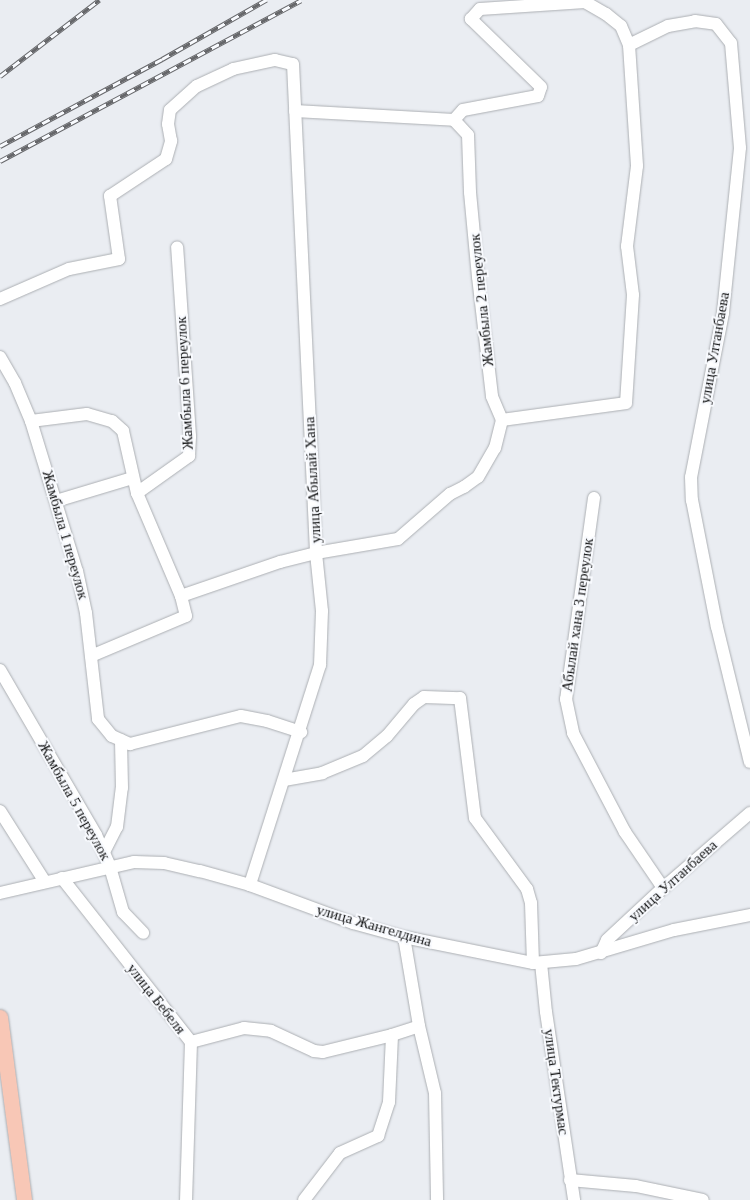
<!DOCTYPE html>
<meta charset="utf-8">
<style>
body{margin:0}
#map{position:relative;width:750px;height:1200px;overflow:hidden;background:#eaedf2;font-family:"Times New Roman",serif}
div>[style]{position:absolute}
.roads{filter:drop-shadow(0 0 1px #acafb3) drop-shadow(0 0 1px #acafb3)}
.minor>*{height:12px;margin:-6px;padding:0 6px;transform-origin:6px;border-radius:6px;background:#fff}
.major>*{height:15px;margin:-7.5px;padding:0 7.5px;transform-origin:7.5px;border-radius:7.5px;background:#f8c7b6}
.rail>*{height:4.5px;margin-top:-2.25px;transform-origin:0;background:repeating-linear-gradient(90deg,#f8fafe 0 8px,#66676a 0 16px);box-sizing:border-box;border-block:1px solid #66676a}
span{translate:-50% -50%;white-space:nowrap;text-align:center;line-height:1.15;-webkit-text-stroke:4px #f8fafe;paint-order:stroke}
.street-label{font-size:15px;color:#131415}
</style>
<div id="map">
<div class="roads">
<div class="minor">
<div style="left:629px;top:45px;width:43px;rotate:-26deg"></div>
<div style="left:668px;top:26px;width:27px;rotate:-10deg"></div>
<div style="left:695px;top:21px;width:21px;rotate:8deg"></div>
<div style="left:716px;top:24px;width:24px;rotate:52deg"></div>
<div style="left:731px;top:43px;width:105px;rotate:85.1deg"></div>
<div style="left:740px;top:148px;width:166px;rotate:95.9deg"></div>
<div style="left:723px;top:313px;width:167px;rotate:101deg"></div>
<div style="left:691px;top:477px;width:23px;rotate:88deg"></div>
<div style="left:692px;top:500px;width:129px;rotate:78.9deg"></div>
<div style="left:717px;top:627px;width:139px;rotate:76.3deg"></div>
<div style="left:295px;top:111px;width:159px;rotate:3.2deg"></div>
<div style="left:454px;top:120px;width:13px;rotate:-48deg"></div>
<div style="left:463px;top:110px;width:76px;rotate:-10.6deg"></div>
<div style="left:538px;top:96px;width:9px;rotate:-72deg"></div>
<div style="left:541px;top:87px;width:98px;rotate:-135.8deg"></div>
<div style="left:471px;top:19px;width:13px;rotate:-48deg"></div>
<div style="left:480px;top:9px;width:105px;rotate:-3.8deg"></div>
<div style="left:585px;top:2px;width:24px;rotate:30deg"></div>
<div style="left:606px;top:14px;width:19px;rotate:39deg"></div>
<div style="left:621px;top:26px;width:21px;rotate:67deg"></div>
<div style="left:629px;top:45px;width:121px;rotate:86.2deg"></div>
<div style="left:637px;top:166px;width:81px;rotate:97.1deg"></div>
<div style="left:627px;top:246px;width:49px;rotate:83deg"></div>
<div style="left:633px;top:295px;width:108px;rotate:93.7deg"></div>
<div style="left:626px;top:403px;width:125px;rotate:172.2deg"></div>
<div style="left:0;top:299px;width:75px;rotate:-23.5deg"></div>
<div style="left:69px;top:269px;width:51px;rotate:-11.3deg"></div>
<div style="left:119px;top:259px;width:64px;rotate:-98.1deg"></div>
<div style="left:110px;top:196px;width:67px;rotate:-33.5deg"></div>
<div style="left:166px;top:159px;width:19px;rotate:-74deg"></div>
<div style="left:171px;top:141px;width:17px;rotate:-100deg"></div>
<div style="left:168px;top:124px;width:14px;rotate:-82deg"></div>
<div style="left:170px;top:110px;width:36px;rotate:-42deg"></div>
<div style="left:197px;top:86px;width:40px;rotate:-25deg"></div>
<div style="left:233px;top:69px;width:43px;rotate:-12.1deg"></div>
<div style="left:275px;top:60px;width:18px;rotate:13deg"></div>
<div style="left:293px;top:64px;width:490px;rotate:87.3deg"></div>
<div style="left:316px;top:553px;width:58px;rotate:84.1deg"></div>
<div style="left:322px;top:611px;width:54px;rotate:92.1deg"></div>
<div style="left:320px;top:665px;width:231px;rotate:107.7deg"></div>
<div style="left:0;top:357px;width:30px;rotate:60deg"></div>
<div style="left:15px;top:383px;width:41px;rotate:67.2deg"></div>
<div style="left:31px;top:421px;width:157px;rotate:73deg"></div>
<div style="left:77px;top:571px;width:43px;rotate:77.9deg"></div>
<div style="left:86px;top:613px;width:107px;rotate:83.5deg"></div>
<div style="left:98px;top:719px;width:22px;rotate:51deg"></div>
<div style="left:112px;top:736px;width:20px;rotate:24deg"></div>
<div style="left:130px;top:744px;width:114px;rotate:-14.2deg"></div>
<div style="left:241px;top:716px;width:26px;rotate:11deg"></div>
<div style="left:267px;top:721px;width:36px;rotate:18deg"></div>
<div style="left:31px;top:421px;width:56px;rotate:-7.1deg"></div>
<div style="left:87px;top:414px;width:26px;rotate:16deg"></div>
<div style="left:112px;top:421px;width:15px;rotate:42deg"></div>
<div style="left:123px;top:431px;width:64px;rotate:77.3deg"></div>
<div style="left:137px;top:493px;width:112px;rotate:66.9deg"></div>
<div style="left:137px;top:493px;width:64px;rotate:-35.4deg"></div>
<div style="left:189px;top:456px;width:20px;rotate:-87deg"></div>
<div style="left:190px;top:436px;width:189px;rotate:-93.9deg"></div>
<div style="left:594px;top:498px;width:203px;rotate:97.9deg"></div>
<div style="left:566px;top:699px;width:35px;rotate:78deg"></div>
<div style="left:573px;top:733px;width:112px;rotate:62.3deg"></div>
<div style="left:625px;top:832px;width:68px;rotate:55.8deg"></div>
<div style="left:56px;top:501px;width:79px;rotate:-16.8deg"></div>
<div style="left:91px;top:656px;width:103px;rotate:-22.8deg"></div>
<div style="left:186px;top:616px;width:21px;rotate:-104deg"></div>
<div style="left:181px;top:596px;width:105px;rotate:-19deg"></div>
<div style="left:280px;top:562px;width:37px;rotate:-14deg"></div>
<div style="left:316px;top:553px;width:83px;rotate:-9.7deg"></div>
<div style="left:398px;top:539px;width:69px;rotate:-40.9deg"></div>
<div style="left:450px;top:494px;width:16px;rotate:-27deg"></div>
<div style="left:464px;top:487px;width:17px;rotate:-36deg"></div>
<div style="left:478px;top:477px;width:34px;rotate:-60deg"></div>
<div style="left:495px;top:448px;width:29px;rotate:-76deg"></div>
<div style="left:502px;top:420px;width:26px;rotate:-113deg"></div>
<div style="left:492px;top:396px;width:120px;rotate:-96.7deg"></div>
<div style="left:478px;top:277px;width:85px;rotate:-95.4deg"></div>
<div style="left:470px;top:192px;width:57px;rotate:-92deg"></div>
<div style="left:468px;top:135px;width:21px;rotate:-133deg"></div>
<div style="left:0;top:670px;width:191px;rotate:59.8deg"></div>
<div style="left:96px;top:835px;width:35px;rotate:66deg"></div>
<div style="left:110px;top:867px;width:47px;rotate:73.9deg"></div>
<div style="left:123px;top:912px;width:29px;rotate:46deg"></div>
<div style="left:284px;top:780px;width:39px;rotate:-10deg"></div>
<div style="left:322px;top:773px;width:44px;rotate:-22.5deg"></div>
<div style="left:363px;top:756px;width:31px;rotate:-40deg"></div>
<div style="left:387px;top:736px;width:42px;rotate:-49.8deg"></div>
<div style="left:414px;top:704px;width:12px;rotate:-35deg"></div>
<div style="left:424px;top:697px;width:36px;rotate:2deg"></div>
<div style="left:460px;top:698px;width:121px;rotate:82.9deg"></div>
<div style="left:475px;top:818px;width:88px;rotate:53.8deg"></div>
<div style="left:527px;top:889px;width:15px;rotate:74deg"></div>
<div style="left:531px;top:903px;width:60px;rotate:88.1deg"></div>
<div style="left:0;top:811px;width:84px;rotate:57.6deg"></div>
<div style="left:104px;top:852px;width:28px;rotate:-63deg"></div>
<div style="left:117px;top:827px;width:39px;rotate:-83deg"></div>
<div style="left:122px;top:788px;width:48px;rotate:-91.2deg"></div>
<div style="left:62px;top:878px;width:209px;rotate:51.8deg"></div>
<div style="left:191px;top:1042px;width:158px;rotate:91.8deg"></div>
<div style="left:0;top:893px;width:138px;rotate:-13deg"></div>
<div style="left:134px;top:862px;width:30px;rotate:2deg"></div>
<div style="left:164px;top:863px;width:37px;rotate:13deg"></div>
<div style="left:200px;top:871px;width:52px;rotate:15.6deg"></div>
<div style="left:250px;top:885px;width:110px;rotate:20.3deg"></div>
<div style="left:353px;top:923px;width:53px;rotate:15.4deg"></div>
<div style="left:404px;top:937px;width:132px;rotate:11.4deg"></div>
<div style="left:533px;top:963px;width:43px;rotate:-5.3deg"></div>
<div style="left:576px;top:959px;width:102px;rotate:-16.5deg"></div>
<div style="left:674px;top:930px;width:77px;rotate:-11.2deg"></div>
<div style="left:404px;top:937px;width:90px;rotate:80.4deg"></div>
<div style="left:419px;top:1026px;width:69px;rotate:76.6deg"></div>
<div style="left:435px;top:1093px;width:107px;rotate:88.9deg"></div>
<div style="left:601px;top:953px;width:14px;rotate:-65deg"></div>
<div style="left:607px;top:940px;width:76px;rotate:-42.9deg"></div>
<div style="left:663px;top:888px;width:115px;rotate:-40.8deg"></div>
<div style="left:541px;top:963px;width:49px;rotate:84.2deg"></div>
<div style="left:546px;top:1012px;width:190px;rotate:81.5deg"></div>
<div style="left:191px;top:1042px;width:55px;rotate:-14.8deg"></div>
<div style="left:244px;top:1028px;width:27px;rotate:6deg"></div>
<div style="left:271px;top:1031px;width:47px;rotate:24.9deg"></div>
<div style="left:314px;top:1051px;width:9px;rotate:6deg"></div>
<div style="left:323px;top:1052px;width:71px;rotate:-13.8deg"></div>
<div style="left:570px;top:1180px;width:66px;rotate:5.2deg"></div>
<div style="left:636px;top:1186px;width:68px;rotate:11.8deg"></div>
<div style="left:304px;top:1200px;width:59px;rotate:-52.5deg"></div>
<div style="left:340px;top:1153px;width:42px;rotate:-24.1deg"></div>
<div style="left:378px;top:1136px;width:36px;rotate:-72deg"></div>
<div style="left:389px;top:1102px;width:67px;rotate:-87.4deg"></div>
<div style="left:392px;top:1035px;width:28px;rotate:-18deg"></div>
</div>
<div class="major">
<div style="left:0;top:1017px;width:185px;rotate:82.5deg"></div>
</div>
</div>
<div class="rail">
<div style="left:0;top:76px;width:125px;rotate:-37.5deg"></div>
<div style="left:0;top:146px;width:184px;rotate:-28.2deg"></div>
<div style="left:162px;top:59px;width:120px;rotate:-29.6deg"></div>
<div style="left:0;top:161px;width:341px;rotate:-28.1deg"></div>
</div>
<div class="street-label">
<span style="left:482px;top:300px;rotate:-96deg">Жамбыла 2 переулок</span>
<span style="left:715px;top:348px;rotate:-80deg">улица Ултанбаева</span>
<span style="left:185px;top:383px;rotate:-93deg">Жамбыла 6 переулок</span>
<span style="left:313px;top:480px;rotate:-93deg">улица Абылай Хана</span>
<span style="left:65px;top:535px;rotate:74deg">Жамбыла 1 переулок</span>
<span style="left:578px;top:615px;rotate:-82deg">Абылай хана 3 переулок</span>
<span style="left:74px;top:801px;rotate:61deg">Жамбыла 5 переулок</span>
<span style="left:673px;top:881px;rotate:-42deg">улица Ултанбаева</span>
<span style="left:374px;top:926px;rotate:16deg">улица Жангелдина</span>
<span style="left:156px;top:999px;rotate:52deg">улица Бебеля</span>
<span style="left:556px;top:1082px;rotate:82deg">улица Тектурмас</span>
</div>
</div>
